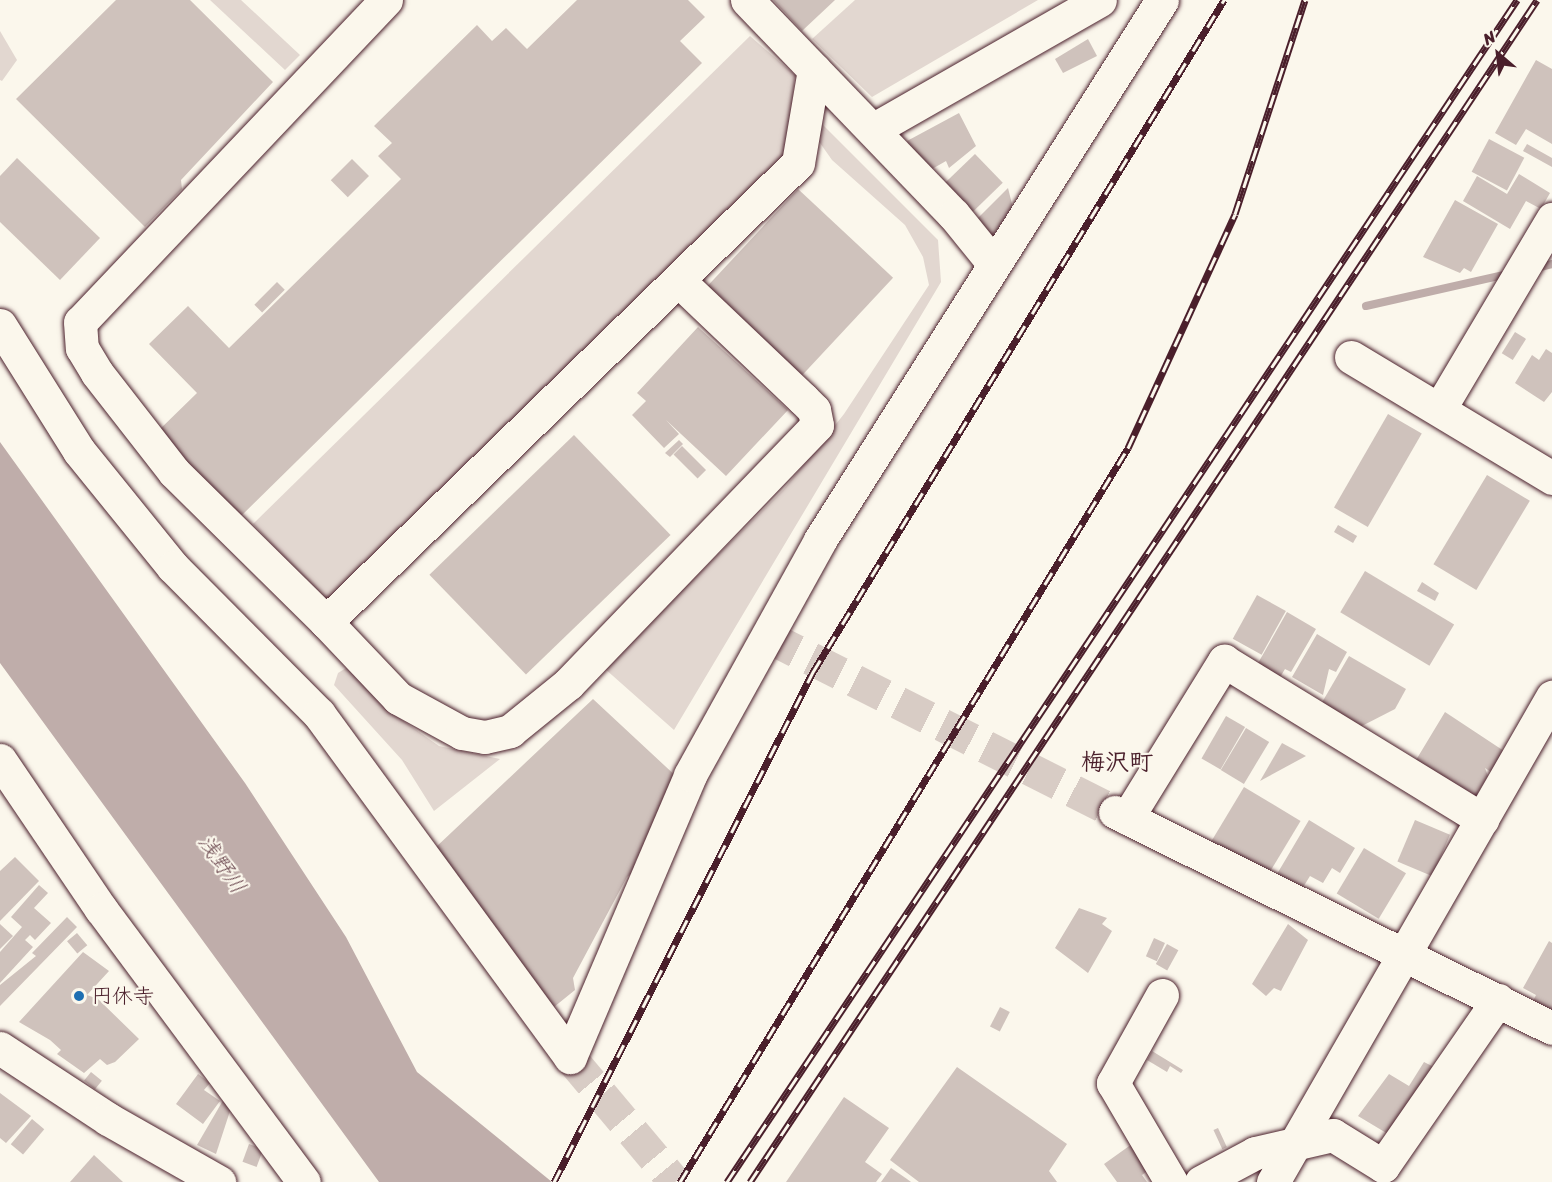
<!DOCTYPE html>
<meta charset="utf-8">
<style>
body{margin:0}
#map{position:relative;width:1552px;height:1182px;overflow:hidden;background:#fbf7ec;font-family:Sriracha,"Klee One",sans-serif}
div>[style]{position:absolute}
.green>*{inset:0;background:#e2d7d0}
.water>*{inset:0;background:#bfadaa}
.stream>*{height:8px;margin:-4px;padding:0 4px;transform-origin:4px;border-radius:4px;background:#bfadaa}
.building>*{inset:0;background:#cfc2bc;transform-origin:0 0}
.minor-tunnel>*{height:33px;margin-top:-16.5px;transform-origin:0;background:repeating-linear-gradient(90deg,#d8ccc5 0 33px,transparent 0 49px)}
.roads{filter:drop-shadow(0 0 2px #4a1f2b) drop-shadow(0 0 2px #4a1f2b)}
.minor>*{height:33px;margin:-16.5px;padding:0 16.5px;transform-origin:16.5px;border-radius:16.5px;background:#fbf7ec}
.major>*{height:33px;margin:-16.5px;padding:0 16.5px;transform-origin:16.5px;border-radius:16.5px;background:#fbf7ec}
.rail>*{height:7px;margin-top:-3.5px;transform-origin:0;background:repeating-linear-gradient(90deg,#fbf7ec 0 14px,#4a1f2b 0 28px);box-sizing:border-box;border-block:2px solid #4a1f2b}
.dots>*{width:16px;height:16px;translate:-50% -50%;box-sizing:border-box;border:3px solid #fbf7ec;border-radius:50%}
span{translate:-50% -50%;white-space:nowrap;text-align:center;line-height:1.15;-webkit-text-stroke:4.5px #fbf7ec;paint-order:stroke}
.poi-label{font-size:21px;color:#4a1f2b}
.left{translate:0 -50%;text-align:left}
.water-label{font-size:22px;color:#6d4a51;font-style:italic}
.quarter-label{font-size:24px;color:#4a1f2b;font-weight:700}
.north{position:absolute;left:1468px;top:24px;width:60px;height:60px;-webkit-text-stroke:4px #fbf7ec;paint-order:stroke;rotate:332deg;font-size:16px;font-weight:700;line-height:24px;text-align:center;color:#4a1f2b}
.north::after{content:'';display:block;margin:auto;width:21px;height:27px;background:#4a1f2b;clip-path:polygon(50% 0,100% 100%,50% 72%,0 100%)}
</style>
<div id="map">
<div class="green">
<div style="clip-path:polygon(210px 0,241px 0,300px 55px,285px 70px)"></div>
<div style="clip-path:polygon(855px 0,1038px 0,872px 97px,812px 39px)"></div>
<div style="clip-path:polygon(0 31px,17px 60px,2px 81px,0 80px)"></div>
<div style="clip-path:polygon(750px 36px,795px 75px,787px 151px,337px 598px,329px 600px,313px 590px,253px 524px)"></div>
<div style="clip-path:polygon(819px 121px,938px 240px,941px 282px,674px 730px,604px 668px,784px 489px,844px 414px,929px 285px,923px 257px,905px 225px,832px 160px,813px 133px)"></div>
<div style="clip-path:polygon(351px 665px,402px 720px,439px 746px,500px 759px,434px 811px,402px 760px,334px 685px,338px 673px)"></div>
</div>
<div class="water">
<div style="clip-path:polygon(0 442px,245px 783px,346px 937px,417px 1072px,552px 1182px,379px 1182px,0 663px)"></div>
</div>
<div class="stream">
<div style="left:1532px;top:269px;width:21px;rotate:-14deg"></div>
<div style="left:1366px;top:306px;width:146px;rotate:-12.7deg"></div>
</div>
<div class="building">
<div style="clip-path:polygon(116px 0,190px 0,273px 82px,181px 180px,182px 189px,145px 227px,16px 99px)"></div>
<div style="clip-path:polygon(577px 0,688px 0,705px 17px,680px 41px,702px 63px,240px 517px,157px 432px,197px 393px,149px 344px,188px 306px,229px 348px,401px 179px,378px 156px,392px 143px,374px 126px,477px 25px,492px 41px,506px 28px,527px 49px)"></div>
<div style="clip-path:polygon(773px 0,835px 0,802px 31px)"></div>
<div style="clip-path:polygon(1088px 39px,1097px 56px,1063px 73px,1055px 59px)"></div>
<div style="clip-path:polygon(1536px 60px,1552px 69px,1552px 144px,1526px 129px,1516px 145px,1495px 133px)"></div>
<div style="clip-path:polygon(959px 113px,976px 146px,949px 168px,946px 161px,925px 173px,907px 141px)"></div>
<div style="left:1489px;top:139px;width:40px;height:37px;rotate:28deg"></div>
<div style="clip-path:polygon(1527px 144px,1552px 158px,1552px 167px,1523px 151px)"></div>
<div style="left:975px;top:154px;width:40px;height:43px;rotate:46deg"></div>
<div style="clip-path:polygon(17px 158px,100px 238px,60px 280px,0 222px,0 176px)"></div>
<div style="left:352px;top:159px;width:24px;height:30px;rotate:45deg"></div>
<div style="clip-path:polygon(1519px 174px,1550px 193px,1541px 209px,1526px 201px,1510px 229px,1463px 201px,1477px 176px,1507px 194px)"></div>
<div style="clip-path:polygon(1008px 188px,1014px 212px,985px 243px,968px 228px)"></div>
<div style="left:798px;top:189px;width:130px;height:134px;rotate:43deg"></div>
<div style="clip-path:polygon(1455px 200px,1498px 224px,1471px 272px,1464px 268px,1460px 273px,1423px 257px)"></div>
<div style="left:277px;top:282px;width:11px;height:32px;rotate:45deg"></div>
<div style="clip-path:polygon(698px 327px,788px 410px,726px 476px,666px 420px,679px 434px,664px 448px,632px 415px,646px 401px,637px 393px)"></div>
<div style="left:1515px;top:332px;width:13px;height:25px;rotate:32deg"></div>
<div style="clip-path:polygon(1546px 349px,1552px 353px,1552px 392px,1544px 402px,1515px 383px,1532px 355px,1539px 360px)"></div>
<div style="left:1388px;top:414px;width:39px;height:108px;rotate:30deg"></div>
<div style="left:574px;top:435px;width:139px;height:201px;rotate:46deg"></div>
<div style="clip-path:polygon(679px 440px,683px 444px,670px 457px,665px 453px)"></div>
<div style="left:682px;top:446px;width:34px;height:12px;rotate:45deg"></div>
<div style="left:1487px;top:475px;width:50px;height:104px;rotate:31deg"></div>
<div style="left:1338px;top:525px;width:22px;height:8px;rotate:30deg"></div>
<div style="left:1365px;top:571px;width:104px;height:48px;rotate:31deg"></div>
<div style="clip-path:polygon(1422px 582px,1439px 593px,1435px 601px,1417px 591px)"></div>
<div style="left:1257px;top:595px;width:33px;height:50px;rotate:29deg"></div>
<div style="clip-path:polygon(1287px 612px,1316px 629px,1291px 672px,1285px 669px,1276px 684px,1253px 672px)"></div>
<div style="clip-path:polygon(1317px 634px,1347px 652px,1336px 672px,1329px 669px,1323px 695px,1292px 677px)"></div>
<div style="clip-path:polygon(1349px 656px,1406px 689px,1395px 709px,1356px 729px,1317px 711px)"></div>
<div style="clip-path:polygon(593px 699px,679px 779px,635px 862px,639px 867px,627px 877px,573px 978px,575px 990px,554px 1007px,435px 848px)"></div>
<div style="clip-path:polygon(1445px 712px,1504px 751px,1491px 772px,1485px 768px,1488px 776px,1473px 801px,1413px 765px)"></div>
<div style="left:1226px;top:716px;width:22px;height:49px;rotate:30deg"></div>
<div style="left:1246px;top:728px;width:27px;height:49px;rotate:31deg"></div>
<div style="clip-path:polygon(1282px 743px,1306px 756px,1260px 781px)"></div>
<div style="left:1244px;top:787px;width:66px;height:66px;rotate:31deg"></div>
<div style="clip-path:polygon(1309px 820px,1355px 848px,1340px 873px,1332px 868px,1323px 883px,1310px 876px,1302px 889px,1277px 874px)"></div>
<div style="left:1415px;top:820px;width:38px;height:45px;rotate:23deg"></div>
<div style="left:1364px;top:848px;width:49px;height:53px;rotate:31deg"></div>
<div style="clip-path:polygon(15px 857px,39px 881px,0 921px,0 871px)"></div>
<div style="clip-path:polygon(39px 885px,48px 893px,34px 908px,51px 923px,35px 940px,30px 935px,25px 940px,33px 947px,0 983px,0 952px,22px 927px,11px 917px)"></div>
<div style="clip-path:polygon(1079px 908px,1107px 918px,1102px 924px,1112px 931px,1088px 973px,1055px 948px)"></div>
<div style="clip-path:polygon(67px 917px,77px 927px,0 1006px,0 985px,36px 956px,32px 953px)"></div>
<div style="clip-path:polygon(0 924px,13px 936px,0 949px)"></div>
<div style="clip-path:polygon(1288px 924px,1308px 940px,1281px 991px,1274px 988px,1266px 996px,1252px 984px)"></div>
<div style="left:77px;top:933px;width:16px;height:13px;rotate:50deg"></div>
<div style="left:1154px;top:938px;width:12px;height:20px;rotate:24deg"></div>
<div style="clip-path:polygon(1549px 941px,1552px 943px,1552px 1014px,1532px 1003px,1536px 995px,1523px 988px)"></div>
<div style="left:1167px;top:944px;width:13px;height:23px;rotate:29deg"></div>
<div style="clip-path:polygon(83px 952px,109px 971px,87px 995px,98px 999px,139px 1039px,115px 1062px,107px 1065px,100px 1059px,84px 1073px,57px 1054px,61px 1050px,50px 1040px,19px 1022px)"></div>
<div style="left:1000px;top:1007px;width:11px;height:22px;rotate:27deg"></div>
<div style="clip-path:polygon(1152px 1051px,1183px 1070px,1181px 1073px,1170px 1066px,1167px 1072px,1147px 1060px)"></div>
<div style="clip-path:polygon(1424px 1062px,1434px 1067px,1388px 1134px,1358px 1116px,1389px 1074px,1409px 1086px)"></div>
<div style="clip-path:polygon(957px 1067px,1067px 1144px,1049px 1171px,1057px 1182px,919px 1182px,890px 1160px)"></div>
<div style="left:91px;top:1072px;width:14px;height:11px;rotate:39deg"></div>
<div style="clip-path:polygon(198px 1074px,210px 1083px,204px 1090px,220px 1101px,203px 1124px,176px 1104px)"></div>
<div style="clip-path:polygon(0 1093px,31px 1116px,6px 1143px,0 1138px)"></div>
<div style="clip-path:polygon(225px 1097px,231px 1108px,216px 1154px,197px 1145px)"></div>
<div style="clip-path:polygon(844px 1097px,889px 1128px,865px 1162px,882px 1174px,876px 1182px,786px 1182px)"></div>
<div style="left:32px;top:1119px;width:16px;height:33px;rotate:40deg"></div>
<div style="left:1218px;top:1128px;width:21px;height:5px;rotate:65deg"></div>
<div style="left:249px;top:1144px;width:15px;height:19px;rotate:20deg"></div>
<div style="clip-path:polygon(1132px 1144px,1150px 1169px,1142px 1175px,1147px 1182px,1117px 1182px,1104px 1164px)"></div>
<div style="clip-path:polygon(94px 1155px,123px 1182px,70px 1182px)"></div>
<div style="clip-path:polygon(891px 1168px,907px 1179px,911px 1182px,881px 1182px)"></div>
</div>
<div class="minor-tunnel">
<div style="left:767px;top:636px;width:390px;rotate:26.8deg"></div>
<div style="left:570px;top:1057px;width:163px;rotate:50deg"></div>
</div>
<div class="roads">
<div class="minor">
<div style="left:386px;top:0;width:444px;rotate:133.5deg"></div>
<div style="left:80px;top:322px;width:26px;rotate:86deg"></div>
<div style="left:82px;top:348px;width:29px;rotate:59deg"></div>
<div style="left:97px;top:373px;width:125px;rotate:52.1deg"></div>
<div style="left:174px;top:472px;width:214px;rotate:44.6deg"></div>
<div style="left:326px;top:622px;width:658px;rotate:-44.2deg"></div>
<div style="left:798px;top:163px;width:95px;rotate:-80.3deg"></div>
<div style="left:747px;top:0;width:298px;rotate:46.1deg"></div>
<div style="left:954px;top:215px;width:60px;rotate:51deg"></div>
<div style="left:874px;top:129px;width:260px;rotate:-29.7deg"></div>
<div style="left:0;top:325px;width:149px;rotate:57.9deg"></div>
<div style="left:79px;top:451px;width:149px;rotate:51deg"></div>
<div style="left:173px;top:567px;width:207px;rotate:45.2deg"></div>
<div style="left:319px;top:714px;width:425px;rotate:53.8deg"></div>
<div style="left:1351px;top:357px;width:235px;rotate:31deg"></div>
<div style="left:1440px;top:408px;width:220px;rotate:-59.3deg"></div>
<div style="left:326px;top:622px;width:105px;rotate:46.5deg"></div>
<div style="left:398px;top:698px;width:73px;rotate:28.7deg"></div>
<div style="left:462px;top:733px;width:23px;rotate:10deg"></div>
<div style="left:485px;top:737px;width:26px;rotate:-13deg"></div>
<div style="left:510px;top:731px;width:75px;rotate:-39deg"></div>
<div style="left:568px;top:684px;width:359px;rotate:-46.1deg"></div>
<div style="left:817px;top:425px;width:15px;rotate:-101deg"></div>
<div style="left:814px;top:410px;width:16px;rotate:-135deg"></div>
<div style="left:803px;top:399px;width:171px;rotate:-136.4deg"></div>
<div style="left:0;top:760px;width:180px;rotate:55.9deg"></div>
<div style="left:101px;top:909px;width:340px;rotate:53.4deg"></div>
<div style="left:1115px;top:812px;width:487px;rotate:26.3deg"></div>
<div style="left:1127px;top:818px;width:185px;rotate:-58.3deg"></div>
<div style="left:1224px;top:661px;width:303px;rotate:31.5deg"></div>
<div style="left:1162px;top:995px;width:101px;rotate:119.1deg"></div>
<div style="left:1113px;top:1083px;width:115px;rotate:59.6deg"></div>
<div style="left:570px;top:1057px;width:306px;rotate:-66.9deg"></div>
<div style="left:690px;top:775px;width:269px;rotate:-61deg"></div>
<div style="left:820px;top:540px;width:639px;rotate:-57.65deg"></div>
<div style="left:1201px;top:1182px;width:61px;rotate:-28.2deg"></div>
<div style="left:1255px;top:1153px;width:80px;rotate:-13deg"></div>
<div style="left:1333px;top:1135px;width:59px;rotate:31.8deg"></div>
<div style="left:1383px;top:1166px;width:202px;rotate:-55.3deg"></div>
<div style="left:1273px;top:1182px;width:560px;rotate:-60.09deg"></div>
</div>
<div class="major">
<div style="left:0;top:1048px;width:129px;rotate:33.3deg"></div>
<div style="left:108px;top:1119px;width:128px;rotate:29.6deg"></div>
</div>
</div>
<div class="rail">
<div style="left:554px;top:1182px;width:572px;rotate:-63.08deg"></div>
<div style="left:813px;top:672px;width:788px;rotate:-58.55deg"></div>
<div style="left:680px;top:1182px;width:860px;rotate:-58.6deg"></div>
<div style="left:1128px;top:448px;width:257px;rotate:-65.4deg"></div>
<div style="left:1235px;top:214px;width:225px;rotate:-71.9deg"></div>
<div style="left:727px;top:1182px;width:1422px;rotate:-56.24deg"></div>
<div style="left:750px;top:1182px;width:1420px;rotate:-56.34deg"></div>
</div>
<div class="dots">
<div style="left:79px;top:996px;background:#1f6fb2"></div>
</div>
<div class="poi-label">
<span class="left" style="left:91px;top:996px">円休寺</span>
</div>
<div class="water-label">
<span style="left:222px;top:864px;rotate:55deg">浅野川</span>
</div>
<div class="quarter-label">
<span style="left:1117px;top:763px">梅沢町</span>
</div>
<div class="north">N</div>
</div>
